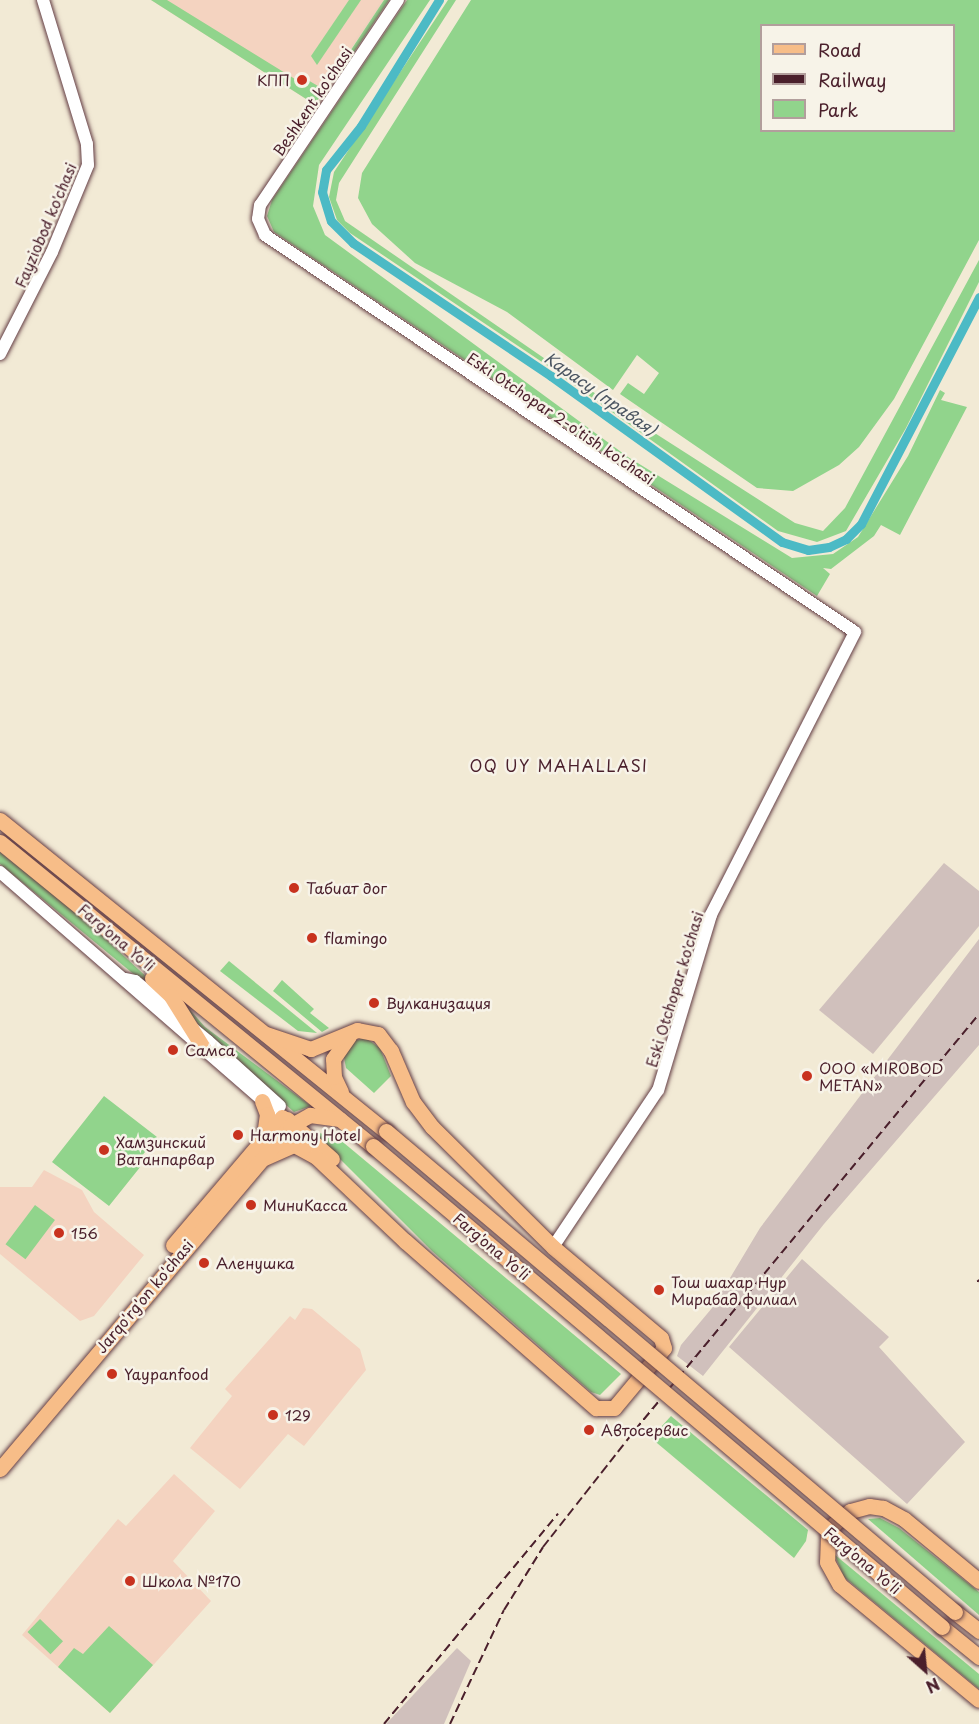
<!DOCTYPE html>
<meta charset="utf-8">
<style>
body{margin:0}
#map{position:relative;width:979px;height:1724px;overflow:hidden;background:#f2ead5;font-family:"Playpen Sans",sans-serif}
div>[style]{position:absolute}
.built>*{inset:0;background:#f4d3c0}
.industrial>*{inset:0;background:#d0c0bc}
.green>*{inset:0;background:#91d48c;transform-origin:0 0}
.canal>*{height:9px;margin:-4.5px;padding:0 4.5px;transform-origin:4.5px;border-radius:4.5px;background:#4cbac5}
.roads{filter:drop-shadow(0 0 2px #633d44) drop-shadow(0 0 2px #633d44)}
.minor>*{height:12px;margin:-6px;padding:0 6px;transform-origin:6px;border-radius:6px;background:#fff}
.major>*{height:15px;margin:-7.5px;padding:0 7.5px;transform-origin:7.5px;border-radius:7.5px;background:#f7bd88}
.rail>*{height:2px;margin-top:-1px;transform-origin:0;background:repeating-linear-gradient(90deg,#4a1f2b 0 9px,transparent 0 13.5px)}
.bridges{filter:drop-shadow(0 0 2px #633d44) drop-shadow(0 0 2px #633d44)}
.major-bridge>*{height:15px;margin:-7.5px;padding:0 7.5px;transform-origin:7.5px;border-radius:7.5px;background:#f7bd88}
.dots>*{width:16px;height:16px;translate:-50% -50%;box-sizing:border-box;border:3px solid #f7f3e8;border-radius:50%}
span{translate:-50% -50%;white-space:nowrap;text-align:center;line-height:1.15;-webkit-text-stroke:5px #f7f3e8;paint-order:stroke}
.poi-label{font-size:15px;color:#4a1f2b}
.right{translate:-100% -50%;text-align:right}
.left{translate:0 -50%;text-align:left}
.street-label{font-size:15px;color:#4a1f2b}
.water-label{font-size:16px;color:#4b5561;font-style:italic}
.neighbourhood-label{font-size:16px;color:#4a1f2b;letter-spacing:1.5px}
.legend{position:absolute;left:760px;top:24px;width:195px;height:108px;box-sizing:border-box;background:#f7f3e8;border:2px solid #b29e9c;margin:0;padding:8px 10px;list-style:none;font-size:18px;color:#4a1f2b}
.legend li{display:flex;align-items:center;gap:12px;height:30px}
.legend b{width:30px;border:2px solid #b29e9c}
.north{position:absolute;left:895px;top:1640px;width:60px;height:60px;-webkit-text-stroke:4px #f7f3e8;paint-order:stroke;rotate:153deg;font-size:16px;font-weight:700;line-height:24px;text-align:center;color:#4a1f2b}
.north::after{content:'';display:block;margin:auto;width:21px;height:27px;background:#4a1f2b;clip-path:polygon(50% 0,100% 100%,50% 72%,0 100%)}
</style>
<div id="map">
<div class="built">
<div style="clip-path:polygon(151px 0,384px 0,314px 104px)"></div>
<div style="clip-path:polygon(44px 1170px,82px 1190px,94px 1212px,144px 1255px,94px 1316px,80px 1321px,0 1254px,0 1187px,32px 1187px)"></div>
<div style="clip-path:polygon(303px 1308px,312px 1309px,360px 1349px,366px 1370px,304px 1446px,288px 1434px,240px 1489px,190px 1448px,232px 1396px,225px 1389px,290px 1316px,295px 1320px)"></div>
<div style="clip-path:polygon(174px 1474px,215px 1511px,173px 1561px,211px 1601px,110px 1713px,22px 1635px,118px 1519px,126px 1526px)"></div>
</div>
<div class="industrial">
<div style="clip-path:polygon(944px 863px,979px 891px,979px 926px,873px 1054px,819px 1010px)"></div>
<div style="clip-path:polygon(979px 939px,979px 1045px,824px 1224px,703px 1376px,677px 1356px,681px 1345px,712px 1308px,760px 1228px)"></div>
<div style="clip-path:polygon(802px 1259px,889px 1337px,879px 1347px,965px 1442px,907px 1504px,729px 1347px)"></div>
<div style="clip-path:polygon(457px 1648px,471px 1661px,444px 1724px,386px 1724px)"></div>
</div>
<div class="green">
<div style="clip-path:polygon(151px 0,167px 0,303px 84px,306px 79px,318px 86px,320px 97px,314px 104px)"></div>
<div style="clip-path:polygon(349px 0,361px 0,317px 65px,311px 56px)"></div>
<div style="clip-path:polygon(384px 0,389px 0,336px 79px,333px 77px)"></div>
<div style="clip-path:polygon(407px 0,430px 0,319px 165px,313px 206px,325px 235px,628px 457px,792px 558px,833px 554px,858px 537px,908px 456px,940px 390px,945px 393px,941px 400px,967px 407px,900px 535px,881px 525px,874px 536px,831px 569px,823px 568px,830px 574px,817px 596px,274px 232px,267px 216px,272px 200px)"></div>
<div style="clip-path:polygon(448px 0,456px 0,339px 183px,336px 200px,345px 221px,625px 414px,795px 523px,823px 531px,845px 508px,979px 260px,979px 282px,906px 428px,846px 531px,817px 542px,778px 531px,545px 364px,350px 233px,337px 220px,329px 197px,334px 172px)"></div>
<div style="clip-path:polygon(evenodd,471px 0,979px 0,979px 240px,894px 399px,859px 447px,839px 465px,793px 491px,757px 488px,620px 394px,628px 383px,644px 394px,659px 373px,637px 355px,613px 390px,507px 312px,415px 263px,372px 224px,358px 198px,362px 173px,471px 0,762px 26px,954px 26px,954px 130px,762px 130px,762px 26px)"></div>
<div style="clip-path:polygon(0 852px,85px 920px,164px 993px,176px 1009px,0 864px)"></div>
<div style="clip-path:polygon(229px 961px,317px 1033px,298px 1031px,220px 971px)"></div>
<div style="clip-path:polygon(282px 980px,314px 1009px,310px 1013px,329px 1028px,322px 1032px,273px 991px)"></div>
<div style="clip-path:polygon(169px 986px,205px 1027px,311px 1106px,294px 1112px,205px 1033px)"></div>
<div style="clip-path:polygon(366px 1038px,380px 1048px,391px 1076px,374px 1093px,346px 1068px,343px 1052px,353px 1041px)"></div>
<div style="clip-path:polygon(104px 1096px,157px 1137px,137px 1162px,141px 1166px,109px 1206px,52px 1162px)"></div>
<div style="clip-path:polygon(312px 1131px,338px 1138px,621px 1374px,600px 1395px,591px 1392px,432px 1251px)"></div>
<div style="left:35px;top:1205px;width:25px;height:49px;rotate:37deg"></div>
<div style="clip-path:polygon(671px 1416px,808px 1530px,806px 1541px,794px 1558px,651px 1438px)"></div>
<div style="clip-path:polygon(880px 1518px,899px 1528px,979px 1592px,979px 1615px,868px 1519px)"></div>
<div style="clip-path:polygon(834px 1554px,979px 1674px,979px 1689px,844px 1577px)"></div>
<div style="left:40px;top:1619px;width:32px;height:18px;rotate:44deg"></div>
<div style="clip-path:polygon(109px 1626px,153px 1665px,110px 1713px,58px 1667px,74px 1648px,83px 1654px)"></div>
</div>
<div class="canal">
<div style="left:439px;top:0;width:148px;rotate:121.8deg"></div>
<div style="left:361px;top:126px;width:56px;rotate:128.5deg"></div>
<div style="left:326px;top:170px;width:22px;rotate:100deg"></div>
<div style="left:322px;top:192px;width:30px;rotate:73deg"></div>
<div style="left:331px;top:221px;width:31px;rotate:45deg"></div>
<div style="left:353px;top:243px;width:239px;rotate:33.9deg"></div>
<div style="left:551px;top:376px;width:284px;rotate:35.7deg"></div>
<div style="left:782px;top:542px;width:27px;rotate:17deg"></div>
<div style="left:808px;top:550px;width:21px;rotate:-8deg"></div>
<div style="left:829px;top:547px;width:19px;rotate:-25deg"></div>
<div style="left:846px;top:539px;width:21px;rotate:-45deg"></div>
<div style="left:861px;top:524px;width:256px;rotate:-62.5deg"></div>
</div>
<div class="roads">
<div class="minor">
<div style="left:398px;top:0;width:247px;rotate:123.9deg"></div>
<div style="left:260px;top:205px;width:14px;rotate:98deg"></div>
<div style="left:258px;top:219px;width:17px;rotate:66deg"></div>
<div style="left:265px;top:235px;width:711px;rotate:33.94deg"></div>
<div style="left:855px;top:632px;width:318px;rotate:117deg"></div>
<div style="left:711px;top:915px;width:183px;rotate:106.8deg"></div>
<div style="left:658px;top:1090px;width:189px;rotate:123.8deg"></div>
<div style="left:0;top:354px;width:114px;rotate:-63deg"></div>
<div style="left:52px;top:252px;width:94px;rotate:-67.5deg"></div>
<div style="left:88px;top:165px;width:21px;rotate:-93deg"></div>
<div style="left:87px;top:144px;width:151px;rotate:-107deg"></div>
<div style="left:0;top:872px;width:374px;rotate:41deg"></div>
<div style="left:125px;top:979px;width:10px;rotate:11deg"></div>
<div style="left:135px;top:981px;width:94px;rotate:39.4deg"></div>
<div style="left:208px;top:1041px;width:97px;rotate:42.1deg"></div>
</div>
<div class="major">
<div style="left:0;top:820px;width:496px;rotate:38.9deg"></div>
<div style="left:0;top:842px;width:481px;rotate:39.2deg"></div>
<div style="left:152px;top:978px;width:26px;rotate:43deg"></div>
<div style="left:171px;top:996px;width:62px;rotate:58.1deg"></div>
<div style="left:341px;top:1092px;width:17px;rotate:-115deg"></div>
<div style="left:334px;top:1077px;width:18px;rotate:-93deg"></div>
<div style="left:333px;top:1059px;width:28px;rotate:-55deg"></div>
<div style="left:262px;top:1101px;width:14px;rotate:69deg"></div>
<div style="left:267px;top:1114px;width:22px;rotate:98deg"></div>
<div style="left:287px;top:1119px;width:60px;rotate:41.6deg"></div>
<div style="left:260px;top:1160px;width:37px;rotate:-24deg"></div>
<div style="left:294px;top:1145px;width:24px;rotate:28deg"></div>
<div style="left:315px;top:1156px;width:124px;rotate:43.4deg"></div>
<div style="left:405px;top:1241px;width:254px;rotate:41.2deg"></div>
<div style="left:596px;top:1408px;width:18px"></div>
<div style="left:614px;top:1408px;width:78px;rotate:-50.2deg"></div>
<div style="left:664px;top:1348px;width:10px;rotate:-107deg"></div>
<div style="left:661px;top:1338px;width:141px;rotate:-139.9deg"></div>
<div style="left:553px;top:1247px;width:170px;rotate:-135.2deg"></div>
<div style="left:432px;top:1127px;width:31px;rotate:-127deg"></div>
<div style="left:413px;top:1102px;width:56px;rotate:-113.3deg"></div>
<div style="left:391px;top:1051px;width:21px;rotate:-127deg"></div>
<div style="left:378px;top:1034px;width:21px;rotate:-169deg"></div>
<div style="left:357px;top:1030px;width:50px;rotate:157.6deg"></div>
<div style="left:311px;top:1049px;width:47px;rotate:-161.6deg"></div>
<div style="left:173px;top:1245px;width:168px;rotate:-49.6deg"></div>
<div style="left:0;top:1469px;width:449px;rotate:-49.8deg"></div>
<div style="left:290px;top:1126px;width:23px;rotate:-29deg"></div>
<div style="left:310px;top:1115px;width:30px;rotate:8deg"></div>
<div style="left:979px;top:1581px;width:97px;rotate:-140.4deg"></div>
<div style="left:904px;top:1519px;width:24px;rotate:-152deg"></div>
<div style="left:883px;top:1508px;width:14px;rotate:-172deg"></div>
<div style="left:869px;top:1506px;width:20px;rotate:165deg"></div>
<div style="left:850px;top:1511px;width:21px;rotate:141deg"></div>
<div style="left:834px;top:1524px;width:13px;rotate:117deg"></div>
<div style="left:828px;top:1536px;width:26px;rotate:92deg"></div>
<div style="left:827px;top:1562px;width:26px;rotate:61deg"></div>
<div style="left:840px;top:1585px;width:180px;rotate:39.6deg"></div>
<div style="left:955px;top:1612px;width:31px;rotate:38deg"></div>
<div style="left:942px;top:1627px;width:48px;rotate:39deg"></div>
</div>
</div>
<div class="rail">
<div style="left:977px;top:1282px;width:3px;rotate:-45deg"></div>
<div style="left:384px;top:1724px;width:273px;rotate:-50.4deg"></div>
<div style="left:450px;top:1724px;width:126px;rotate:-64.7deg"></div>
<div style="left:504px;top:1610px;width:74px;rotate:-58.2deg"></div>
<div style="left:543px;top:1547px;width:149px;rotate:-51.8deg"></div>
<div style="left:635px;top:1430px;width:540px;rotate:-50.41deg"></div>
</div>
<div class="bridges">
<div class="major-bridge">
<div style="left:386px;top:1131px;width:745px;rotate:40.21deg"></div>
<div style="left:373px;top:1146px;width:745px;rotate:40.21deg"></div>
</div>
</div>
<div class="dots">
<div style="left:302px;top:80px;background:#c8321e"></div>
<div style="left:294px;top:888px;background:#c8321e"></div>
<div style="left:312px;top:938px;background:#c8321e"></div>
<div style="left:374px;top:1003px;background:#c8321e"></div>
<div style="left:173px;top:1050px;background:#c8321e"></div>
<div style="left:807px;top:1076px;background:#c8321e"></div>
<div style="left:238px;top:1135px;background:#c8321e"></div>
<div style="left:104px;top:1150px;background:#c8321e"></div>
<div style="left:251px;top:1205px;background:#c8321e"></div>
<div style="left:59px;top:1233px;background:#c8321e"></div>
<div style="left:204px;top:1263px;background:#c8321e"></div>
<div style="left:659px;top:1290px;background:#c8321e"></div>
<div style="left:112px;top:1374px;background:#c8321e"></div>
<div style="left:273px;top:1415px;background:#c8321e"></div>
<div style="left:589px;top:1430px;background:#c8321e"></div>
<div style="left:130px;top:1581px;background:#c8321e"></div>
</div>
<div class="poi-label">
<span class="right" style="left:290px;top:80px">КПП</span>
<span class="left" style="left:306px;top:888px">Табиат дог</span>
<span class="left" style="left:324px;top:938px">flamingo</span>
<span class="left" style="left:386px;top:1003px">Вулканизация</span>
<span class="left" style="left:185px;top:1050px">Самса</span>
<span class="left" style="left:819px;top:1076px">ООО «MIROBOD<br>METAN»</span>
<span class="left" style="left:250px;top:1135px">Harmony Hotel</span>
<span class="left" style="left:116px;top:1150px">Хамзинский<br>Ватанпарвар</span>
<span class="left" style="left:263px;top:1205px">МиниКасса</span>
<span class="left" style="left:71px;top:1233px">156</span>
<span class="left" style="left:216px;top:1263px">Аленушка</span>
<span class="left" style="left:671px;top:1290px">Тош шахар Нур<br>Мирабад филиал</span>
<span class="left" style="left:124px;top:1374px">Yaypanfood</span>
<span class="left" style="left:285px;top:1415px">129</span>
<span class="left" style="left:601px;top:1430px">Автосервис</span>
<span class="left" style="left:142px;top:1581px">Школа №170</span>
</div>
<div class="street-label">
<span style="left:312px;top:101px;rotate:-56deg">Beshkent ko'chasi</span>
<span style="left:45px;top:225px;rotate:-67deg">Fayziobod ko'chasi</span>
<span style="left:561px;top:418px;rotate:34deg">Eski Otchopar 2-o'tish ko'chasi</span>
<span style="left:117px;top:937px;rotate:40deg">Farg'ona Yo'li</span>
<span style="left:674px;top:989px;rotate:-73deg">Eski Otchopar ko'chasi</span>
<span style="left:492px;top:1246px;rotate:40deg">Farg'ona Yo'li</span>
<span style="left:144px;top:1296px;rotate:-50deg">Jarqo'rg'on ko'chasi</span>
<span style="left:863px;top:1560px;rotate:40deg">Farg'ona Yo'li</span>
</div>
<div class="water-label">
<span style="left:601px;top:393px;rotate:35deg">Карасу (правая)</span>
</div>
<div class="neighbourhood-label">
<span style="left:559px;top:765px">OQ UY MAHALLASI</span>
</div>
<ul class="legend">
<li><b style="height:8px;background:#f7bd88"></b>Road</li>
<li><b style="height:8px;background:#4a1f2b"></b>Railway</li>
<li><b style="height:16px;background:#91d48c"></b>Park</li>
</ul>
<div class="north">N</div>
</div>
